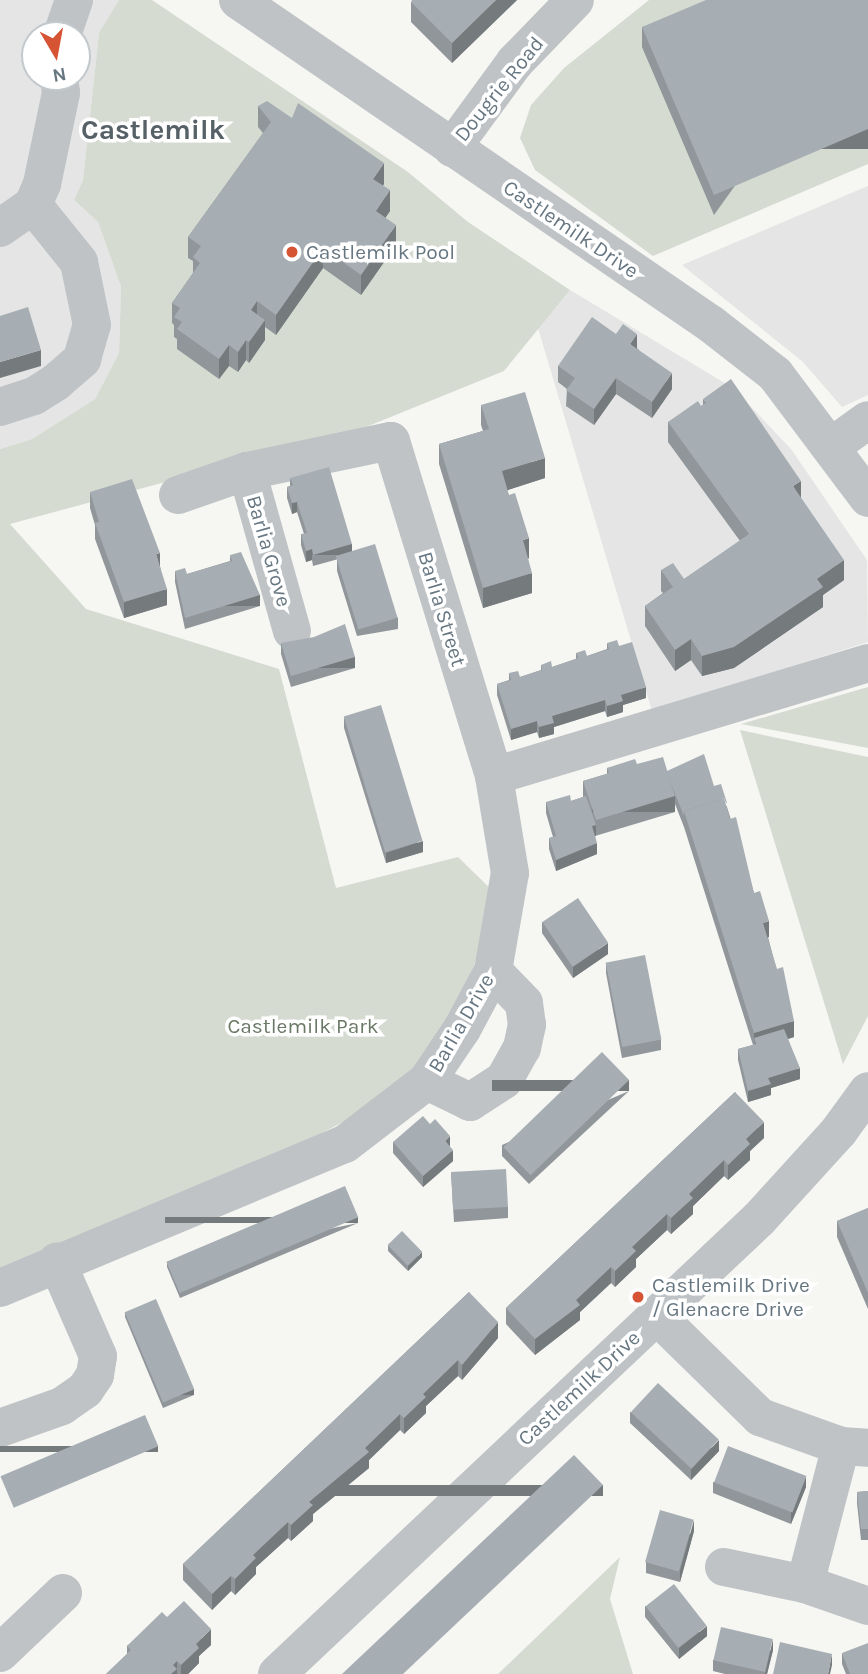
<!DOCTYPE html>
<style>
body{margin:0}
#map{position:relative;width:868px;height:1674px;overflow:hidden;background:#f6f6f3;font-family:Karla,sans-serif}
div>[style]{position:absolute}
.built>*{inset:0;background:#e4e5e4}
.green>*{inset:0;background:#d6dbd2}
.minor>*{height:38px;margin:-19px;padding:0 19px;transform-origin:19px;border-radius:19px;background:#bfc3c6}
.wall>*{inset:0;background:#90969a}
.shaded-wall>*{inset:0;background:#757a7d;transform-origin:0 0}
.building>*{inset:0;background:#a7aeb3;transform-origin:0 0}
.dots>*{width:19px;height:19px;translate:-50% -50%;box-sizing:border-box;border:4px solid #fff;border-radius:50%}
span{translate:-50% -50%;white-space:nowrap;text-align:center;line-height:1.15;-webkit-text-stroke:7px #fff;paint-order:stroke}
.street-label{font-size:21px;color:#677782}
.poi-label{font-size:21px;color:#677782}
.left{translate:0 -50%;text-align:left}
.park-label{font-size:21px;color:#6a7966}
.district-label{font-size:28px;color:#556067;font-weight:700}
.north{position:absolute;left:21px;top:21px;width:70px;height:70px;box-sizing:border-box;background:#fff;border:2px solid #c2c9cd;border-radius:50%;rotate:170deg;font-size:19px;font-weight:700;line-height:28px;text-align:center;color:#677782}
.north::after{content:'';display:block;margin:auto;width:24px;height:32px;background:#d65333;clip-path:polygon(50% 0,100% 100%,50% 72%,0 100%)}
</style>
<div id="map">
<div class="built">
<div style="clip-path:polygon(evenodd,0 0,119px 0,99px 34px,83px 180px,74px 200px,98px 222px,121px 287px,119px 353px,95px 399px,32px 439px,0 449px,0 0,35px 35px,77px 35px,77px 77px,35px 77px,35px 35px)"></div>
<div style="clip-path:polygon(868px 186px,868px 395px,842px 407px,802px 361px,682px 265px)"></div>
<div style="clip-path:polygon(570px 290px,733px 388px,791px 449px,867px 560px,868px 642px,652px 711px,538px 328px)"></div>
</div>
<div class="green">
<div style="clip-path:polygon(119px 0,152px 0,408px 172px,468px 222px,570px 290px,504px 371px,361px 429px,10px 524px,86px 609px,279px 669px,336px 888px,458px 857px,497px 895px,465px 993px,419px 1064px,364px 1111px,301px 1144px,0 1273px,0 449px,32px 439px,95px 399px,119px 353px,121px 287px,98px 222px,74px 200px,83px 180px,99px 33px)"></div>
<div style="clip-path:polygon(649px 0,868px 0,868px 164px,653px 256px,535px 170px,520px 138px,531px 105px,564px 68px)"></div>
<div style="clip-path:polygon(868px 687px,868px 748px,741px 724px)"></div>
<div style="clip-path:polygon(740px 730px,868px 757px,868px 1016px,843px 1064px)"></div>
<div style="clip-path:polygon(620px 1557px,610px 1599px,633px 1674px,498px 1674px)"></div>
</div>
<div class="minor">
<div style="left:238px;top:0;width:573px;rotate:34.41deg"></div>
<div style="left:711px;top:324px;width:81px;rotate:38deg"></div>
<div style="left:775px;top:374px;width:155px;rotate:53.1deg"></div>
<div style="left:62px;top:35px;width:37px;rotate:-71deg"></div>
<div style="left:452px;top:148px;width:107px;rotate:-53.8deg"></div>
<div style="left:515px;top:62px;width:86px;rotate:-45.9deg"></div>
<div style="left:0;top:228px;width:40px;rotate:-34.9deg"></div>
<div style="left:33px;top:205px;width:23px;rotate:-67deg"></div>
<div style="left:42px;top:184px;width:93px;rotate:-78.2deg"></div>
<div style="left:61px;top:93px;width:16px;rotate:-97deg"></div>
<div style="left:0;top:407px;width:36px;rotate:-18deg"></div>
<div style="left:34px;top:396px;width:26px;rotate:-32deg"></div>
<div style="left:56px;top:382px;width:35px;rotate:-41deg"></div>
<div style="left:82px;top:359px;width:35px;rotate:-74deg"></div>
<div style="left:92px;top:325px;width:64px;rotate:-101.7deg"></div>
<div style="left:79px;top:262px;width:73px;rotate:-128.9deg"></div>
<div style="left:832px;top:446px;width:44px;rotate:-35.8deg"></div>
<div style="left:247px;top:471px;width:166px;rotate:74.3deg"></div>
<div style="left:178px;top:495px;width:73px;rotate:-19.2deg"></div>
<div style="left:247px;top:471px;width:147px;rotate:-11.8deg"></div>
<div style="left:391px;top:441px;width:350px;rotate:72.9deg"></div>
<div style="left:427px;top:1081px;width:48px;rotate:26deg"></div>
<div style="left:470px;top:1102px;width:40px;rotate:-32.9deg"></div>
<div style="left:504px;top:1080px;width:37px;rotate:-61deg"></div>
<div style="left:522px;top:1048px;width:24px;rotate:-78deg"></div>
<div style="left:527px;top:1025px;width:22px;rotate:-98deg"></div>
<div style="left:524px;top:1003px;width:45px;rotate:-134.1deg"></div>
<div style="left:0;top:1288px;width:374px;rotate:-22.7deg"></div>
<div style="left:345px;top:1144px;width:103px;rotate:-37.5deg"></div>
<div style="left:427px;top:1081px;width:63px;rotate:-56.1deg"></div>
<div style="left:462px;top:1029px;width:66px;rotate:-61.9deg"></div>
<div style="left:493px;top:971px;width:99px;rotate:-80.2deg"></div>
<div style="left:510px;top:873px;width:98px;rotate:-99.4deg"></div>
<div style="left:494px;top:776px;width:391px;rotate:-16.8deg"></div>
<div style="left:656px;top:1315px;width:146px;rotate:44.4deg"></div>
<div style="left:760px;top:1417px;width:86px;rotate:19.7deg"></div>
<div style="left:841px;top:1446px;width:27px;rotate:4deg"></div>
<div style="left:0;top:1428px;width:66px;rotate:-19.5deg"></div>
<div style="left:62px;top:1406px;width:28px;rotate:-35deg"></div>
<div style="left:85px;top:1390px;width:18px;rotate:-56deg"></div>
<div style="left:95px;top:1375px;width:19px;rotate:-81deg"></div>
<div style="left:98px;top:1356px;width:103px;rotate:-113.6deg"></div>
<div style="left:724px;top:1567px;width:83px;rotate:11.9deg"></div>
<div style="left:805px;top:1584px;width:67px;rotate:19.2deg"></div>
<div style="left:805px;top:1584px;width:143px;rotate:-75.4deg"></div>
<div style="left:0;top:1653px;width:87px;rotate:-43.6deg"></div>
<div style="left:277px;top:1674px;width:663px;rotate:-43.35deg"></div>
<div style="left:759px;top:1219px;width:119px;rotate:-47.7deg"></div>
<div style="left:839px;top:1131px;width:49px;rotate:-54.1deg"></div>
</div>
<div class="wall">
<div style="clip-path:polygon(517px 0,452px 63px,411px 22px,411px 2px)"></div>
<div style="clip-path:polygon(868px 0,714px 215px,642px 47px,642px 27px)"></div>
<div style="clip-path:polygon(258px 106px,384px 184px,383px 185px,390px 211px,385px 218px,396px 245px,361px 295px,323px 268px,276px 335px,265px 327px,265px 340px,249px 363px,246px 360px,238px 372px,229px 366px,219px 379px,177px 349px,177px 339px,174px 337px,174px 325px,172px 323px,172px 303px,193px 273px,193px 261px,188px 258px,188px 237px,263px 133px,258px 127px)"></div>
<div style="clip-path:polygon(637px 348px,672px 389px,652px 418px,616px 394px,594px 425px,566px 406px,567px 389px,558px 382px,558px 366px)"></div>
<div style="clip-path:polygon(703px 399px,801px 499px,844px 580px,823px 595px,823px 607px,734px 668px,702px 676px,691px 660px,675px 671px,645px 626px,645px 606px,663px 593px,661px 591px,661px 570px,684px 579px,740px 541px,668px 442px,668px 422px,701px 406px,703px 405px)"></div>
<div style="clip-path:polygon(481px 405px,545px 478px,507px 490px,529px 558px,528px 559px,532px 593px,483px 608px,439px 464px,439px 444px,483px 431px,481px 425px)"></div>
<div style="clip-path:polygon(290px 478px,352px 554px,398px 618px,398px 629px,357px 636px,337px 571px,337px 560px,342px 558px,313px 566px,312px 560px,306px 562px,301px 545px,301px 534px,304px 534px,297px 512px,292px 514px,287px 498px,287px 487px,290px 486px)"></div>
<div style="clip-path:polygon(90px 492px,160px 566px,167px 605px,124px 618px,95px 539px,95px 525px,90px 508px)"></div>
<div style="clip-path:polygon(230px 555px,260px 606px,185px 629px,175px 582px,175px 571px,187px 574px,230px 561px)"></div>
<div style="clip-path:polygon(281px 643px,355px 668px,291px 687px,281px 654px)"></div>
<div style="clip-path:polygon(607px 643px,619px 646px,646px 698px,623px 705px,623px 712px,614px 715px,607px 717px,605px 711px,554px 727px,554px 734px,539px 738px,537px 732px,511px 740px,497px 695px,497px 684px,509px 680px,509px 673px,520px 677px,541px 670px,541px 665px,552px 667px,576px 659px,576px 653px,587px 656px,607px 649px)"></div>
<div style="clip-path:polygon(344px 717px,423px 852px,386px 863px,344px 728px)"></div>
<div style="clip-path:polygon(637px 764px,667px 771px,714px 786px,727px 807px,754px 893px,769px 937px,768px 937px,794px 1037px,788px 1039px,800px 1079px,771px 1088px,771px 1095px,748px 1102px,738px 1060px,738px 1049px,753px 1045px,684px 827px,675px 804px,675px 812px,595px 836px,597px 854px,556px 871px,549px 849px,549px 838px,553px 837px,546px 813px,546px 802px,571px 801px,583px 797px,583px 781px,607px 774px,607px 768px)"></div>
<div style="clip-path:polygon(542px 922px,608px 954px,573px 978px,542px 933px)"></div>
<div style="clip-path:polygon(606px 962px,661px 1040px,661px 1050px,622px 1058px,606px 973px)"></div>
<div style="clip-path:polygon(629px 1091px,529px 1184px,502px 1156px,502px 1145px)"></div>
<div style="clip-path:polygon(735px 1092px,764px 1138px,750px 1151px,750px 1160px,728px 1180px,724px 1176px,693px 1206px,693px 1214px,671px 1234px,667px 1230px,636px 1259px,636px 1267px,615px 1287px,611px 1283px,580px 1312px,580px 1320px,535px 1355px,506px 1324px,506px 1308px)"></div>
<div style="clip-path:polygon(393px 1142px,450px 1147px,453px 1161px,423px 1187px,393px 1153px)"></div>
<div style="clip-path:polygon(451px 1173px,508px 1207px,508px 1218px,454px 1222px)"></div>
<div style="clip-path:polygon(868px 1208px,868px 1309px,837px 1237px,837px 1221px)"></div>
<div style="clip-path:polygon(358px 1223px,180px 1298px,167px 1267px,167px 1262px)"></div>
<div style="clip-path:polygon(388px 1245px,422px 1257px,408px 1271px,388px 1251px)"></div>
<div style="clip-path:polygon(469px 1292px,498px 1338px,462px 1380px,458px 1376px,426px 1406px,426px 1413px,404px 1434px,400px 1430px,369px 1460px,369px 1468px,313px 1514px,313px 1521px,291px 1541px,288px 1538px,256px 1567px,256px 1574px,235px 1595px,231px 1591px,212px 1610px,183px 1580px,183px 1564px)"></div>
<div style="clip-path:polygon(125px 1312px,194px 1395px,163px 1408px,125px 1317px)"></div>
<div style="clip-path:polygon(630px 1412px,719px 1451px,691px 1480px,630px 1423px)"></div>
<div style="clip-path:polygon(713px 1482px,806px 1487px,791px 1524px,713px 1493px)"></div>
<div style="clip-path:polygon(868px 1491px,868px 1540px,861px 1540px,857px 1503px,857px 1492px)"></div>
<div style="clip-path:polygon(694px 1531px,680px 1582px,646px 1573px,646px 1562px)"></div>
<div style="clip-path:polygon(645px 1606px,707px 1636px,679px 1659px,645px 1617px)"></div>
<div style="clip-path:polygon(167px 1617px,211px 1645px,199px 1656px,199px 1663px,188px 1674px,106px 1674px,127px 1654px,127px 1646px)"></div>
<div style="clip-path:polygon(773px 1650px,767px 1674px,725px 1674px,713px 1671px,713px 1660px)"></div>
<div style="clip-path:polygon(842px 1653px,868px 1674px,846px 1674px,842px 1664px)"></div>
</div>
<div class="shaded-wall">
<div style="clip-path:polygon(496px 0,517px 0,452px 63px,452px 43px)"></div>
<div style="left:868px;top:129px;width:20px;height:168px;rotate:90deg"></div>
<div style="clip-path:polygon(384px 163px,384px 184px,373px 199px,373px 179px)"></div>
<div style="clip-path:polygon(390px 190px,390px 211px,376px 232px,376px 211px)"></div>
<div style="clip-path:polygon(396px 225px,396px 245px,361px 295px,361px 275px)"></div>
<div style="clip-path:polygon(323px 248px,323px 268px,276px 335px,276px 315px)"></div>
<div style="clip-path:polygon(257px 301px,257px 322px,251px 310px)"></div>
<div style="clip-path:polygon(265px 320px,265px 340px,249px 363px,249px 342px)"></div>
<div style="clip-path:polygon(637px 334px,637px 350px,630px 344px)"></div>
<div style="clip-path:polygon(246px 340px,246px 360px,238px 372px,238px 352px)"></div>
<div style="clip-path:polygon(229px 345px,229px 366px,219px 379px,219px 359px)"></div>
<div style="clip-path:polygon(41px 350px,41px 366px,0 378px,0 362px)"></div>
<div style="clip-path:polygon(672px 373px,672px 389px,652px 418px,652px 402px)"></div>
<div style="clip-path:polygon(616px 378px,616px 394px,594px 425px,594px 409px)"></div>
<div style="clip-path:polygon(545px 458px,545px 478px,502px 492px,502px 471px)"></div>
<div style="clip-path:polygon(801px 481px,801px 501px,793px 486px)"></div>
<div style="clip-path:polygon(297px 502px,297px 512px,292px 514px,292px 503px)"></div>
<div style="clip-path:polygon(529px 538px,529px 558px,523px 560px,523px 540px)"></div>
<div style="left:352px;top:544px;width:11px;height:41px;rotate:90deg"></div>
<div style="clip-path:polygon(312px 549px,312px 560px,306px 562px,306px 551px)"></div>
<div style="clip-path:polygon(160px 553px,160px 569px,156px 554px)"></div>
<div style="clip-path:polygon(844px 560px,844px 580px,823px 595px,823px 607px,734px 668px,702px 676px,702px 656px)"></div>
<div style="clip-path:polygon(532px 573px,532px 593px,483px 608px,483px 588px)"></div>
<div style="clip-path:polygon(167px 589px,167px 605px,124px 618px,124px 602px)"></div>
<div style="left:260px;top:595px;width:11px;height:78px;rotate:90deg"></div>
<div style="clip-path:polygon(691px 639px,691px 660px,675px 671px,675px 650px)"></div>
<div style="left:355px;top:657px;width:11px;height:67px;rotate:90deg"></div>
<div style="clip-path:polygon(646px 687px,646px 698px,623px 705px,623px 712px,607px 717px,607px 706px,621px 695px)"></div>
<div style="clip-path:polygon(605px 700px,605px 711px,554px 727px,554px 734px,539px 738px,539px 727px,552px 716px)"></div>
<div style="clip-path:polygon(537px 721px,537px 732px,511px 740px,511px 729px)"></div>
<div style="left:675px;top:796px;width:16px;height:83px;rotate:90deg"></div>
<div style="clip-path:polygon(596px 825px,596px 836px,592px 837px,592px 826px)"></div>
<div style="clip-path:polygon(423px 841px,423px 852px,386px 863px,386px 853px)"></div>
<div style="clip-path:polygon(597px 843px,597px 854px,556px 871px,556px 860px)"></div>
<div style="clip-path:polygon(769px 921px,769px 937px,763px 939px,763px 923px)"></div>
<div style="clip-path:polygon(608px 943px,608px 954px,573px 978px,573px 967px)"></div>
<div style="clip-path:polygon(794px 1021px,794px 1037px,756px 1049px,754px 1038px,754px 1049px,754px 1033px)"></div>
<div style="clip-path:polygon(800px 1068px,800px 1079px,771px 1088px,771px 1095px,748px 1102px,748px 1091px,768px 1078px)"></div>
<div style="left:629px;top:1080px;width:11px;height:137px;rotate:90deg"></div>
<div style="clip-path:polygon(764px 1122px,764px 1138px,750px 1151px,750px 1160px,728px 1180px,728px 1165px,746px 1139px)"></div>
<div style="clip-path:polygon(450px 1136px,450px 1147px,445px 1141px)"></div>
<div style="clip-path:polygon(453px 1150px,453px 1161px,423px 1187px,423px 1176px)"></div>
<div style="clip-path:polygon(724px 1160px,724px 1176px,693px 1206px,693px 1214px,671px 1234px,671px 1218px,689px 1194px)"></div>
<div style="clip-path:polygon(667px 1214px,667px 1230px,636px 1259px,636px 1267px,615px 1287px,615px 1271px,632px 1247px)"></div>
<div style="left:358px;top:1217px;width:6px;height:193px;rotate:90deg"></div>
<div style="clip-path:polygon(422px 1252px,422px 1257px,408px 1271px,408px 1266px)"></div>
<div style="clip-path:polygon(611px 1267px,611px 1283px,580px 1312px,580px 1320px,535px 1355px,535px 1339px)"></div>
<div style="clip-path:polygon(498px 1322px,498px 1338px,462px 1380px,462px 1365px)"></div>
<div style="clip-path:polygon(458px 1360px,458px 1376px,426px 1406px,426px 1413px,404px 1434px,404px 1418px,423px 1394px)"></div>
<div style="left:194px;top:1389px;width:6px;height:34px;rotate:90deg"></div>
<div style="clip-path:polygon(400px 1414px,400px 1430px,369px 1460px,369px 1468px,313px 1514px,313px 1521px,291px 1541px,291px 1525px,309px 1502px)"></div>
<div style="clip-path:polygon(719px 1440px,719px 1451px,691px 1480px,691px 1469px)"></div>
<div style="left:158px;top:1446px;width:6px;height:171px;rotate:90deg"></div>
<div style="clip-path:polygon(806px 1476px,806px 1487px,791px 1524px,791px 1513px)"></div>
<div style="left:603px;top:1485px;width:11px;height:275px;rotate:90deg"></div>
<div style="clip-path:polygon(694px 1520px,694px 1531px,680px 1582px,680px 1571px)"></div>
<div style="clip-path:polygon(288px 1522px,288px 1538px,256px 1567px,256px 1574px,235px 1595px,235px 1579px,253px 1555px)"></div>
<div style="clip-path:polygon(231px 1576px,231px 1591px,212px 1610px,212px 1594px)"></div>
<div style="clip-path:polygon(707px 1626px,707px 1636px,679px 1659px,679px 1648px)"></div>
<div style="clip-path:polygon(211px 1629px,211px 1645px,199px 1656px,199px 1663px,188px 1674px,181px 1674px,181px 1665px,196px 1644px)"></div>
<div style="clip-path:polygon(773px 1639px,773px 1650px,767px 1674px,765px 1674px)"></div>
<div style="clip-path:polygon(832px 1654px,832px 1665px,830px 1674px,828px 1674px)"></div>
<div style="clip-path:polygon(177px 1661px,177px 1674px,171px 1674px,173px 1665px)"></div>
</div>
<div class="building">
<div style="clip-path:polygon(412px 0,496px 0,452px 43px,411px 2px)"></div>
<div style="clip-path:polygon(706px 0,868px 0,868px 129px,714px 195px,642px 27px)"></div>
<div style="clip-path:polygon(267px 101px,292px 118px,298px 103px,384px 163px,373px 179px,390px 190px,376px 211px,396px 225px,361px 275px,323px 248px,276px 315px,257px 301px,251px 310px,265px 320px,249px 342px,246px 340px,238px 352px,229px 345px,219px 359px,177px 329px,182px 322px,174px 317px,180px 308px,172px 303px,200px 263px,193px 257px,201px 246px,188px 237px,271px 122px,258px 106px)"></div>
<div style="clip-path:polygon(28px 307px,41px 350px,0 362px,0 316px)"></div>
<div style="clip-path:polygon(592px 317px,616px 334px,623px 324px,637px 334px,630px 344px,672px 373px,652px 402px,616px 378px,594px 409px,566px 390px,575px 378px,558px 366px)"></div>
<div style="clip-path:polygon(731px 379px,801px 481px,793px 486px,844px 560px,817px 579px,823px 587px,734px 647px,702px 656px,691px 639px,675px 650px,645px 606px,673px 587px,661px 570px,673px 563px,684px 579px,749px 534px,668px 422px,698px 401px,701px 406px,706px 403px,703px 399px)"></div>
<div style="clip-path:polygon(525px 392px,545px 458px,502px 471px,509px 495px,515px 493px,529px 538px,523px 540px,532px 573px,483px 588px,439px 444px,489px 429px,481px 405px)"></div>
<div style="clip-path:polygon(329px 467px,352px 544px,313px 555px,312px 549px,306px 551px,301px 534px,307px 533px,297px 502px,292px 503px,287px 487px,293px 485px,290px 478px)"></div>
<div style="clip-path:polygon(132px 479px,160px 553px,156px 554px,167px 589px,124px 602px,95px 523px,99px 522px,90px 492px)"></div>
<div style="left:375px;top:544px;width:77px;height:41px;rotate:73deg"></div>
<div style="clip-path:polygon(241px 552px,260px 595px,185px 618px,175px 571px,185px 568px,187px 574px,232px 561px,230px 555px)"></div>
<div style="clip-path:polygon(345px 624px,355px 657px,291px 676px,281px 643px,314px 637px)"></div>
<div style="clip-path:polygon(617px 640px,619px 646px,632px 642px,646px 687px,621px 695px,623px 701px,614px 704px,607px 706px,605px 700px,552px 716px,554px 723px,539px 727px,537px 721px,511px 729px,497px 684px,511px 680px,509px 673px,518px 671px,520px 677px,542px 670px,541px 665px,551px 661px,552px 667px,578px 658px,576px 653px,585px 650px,587px 656px,609px 649px,607px 643px)"></div>
<div style="left:381px;top:705px;width:142px;height:39px;rotate:73deg"></div>
<div style="clip-path:polygon(704px 754px,714px 786px,721px 784px,727px 803px,726px 803px,724px 798px,684px 811px,684px 816px,672px 786px,667px 771px)"></div>
<div style="clip-path:polygon(663px 757px,675px 796px,596px 820px,583px 781px,609px 773px,607px 768px,635px 759px,637px 764px)"></div>
<div style="clip-path:polygon(570px 795px,571px 801px,586px 796px,596px 825px,592px 826px,597px 843px,556px 860px,549px 838px,556px 836px,546px 802px)"></div>
<div style="clip-path:polygon(724px 798px,730px 819px,736px 817px,754px 893px,760px 891px,769px 921px,763px 923px,777px 969px,783px 967px,794px 1021px,754px 1033px,684px 811px)"></div>
<div style="left:578px;top:898px;width:54px;height:43px;rotate:56deg"></div>
<div style="left:645px;top:955px;width:86px;height:40px;rotate:79deg"></div>
<div style="clip-path:polygon(784px 1029px,800px 1068px,768px 1078px,771px 1084px,748px 1091px,738px 1049px,756px 1044px,754px 1038px)"></div>
<div style="left:602px;top:1052px;width:39px;height:137px;rotate:46deg"></div>
<div style="clip-path:polygon(735px 1092px,764px 1122px,746px 1139px,750px 1144px,728px 1165px,724px 1160px,689px 1194px,693px 1198px,671px 1218px,667px 1214px,632px 1247px,636px 1251px,615px 1271px,611px 1267px,576px 1300px,580px 1305px,535px 1339px,506px 1308px)"></div>
<div style="clip-path:polygon(423px 1116px,430px 1124px,435px 1119px,450px 1136px,445px 1141px,453px 1150px,423px 1176px,393px 1142px)"></div>
<div style="left:506px;top:1169px;width:38px;height:55px;rotate:87deg"></div>
<div style="left:345px;top:1186px;width:34px;height:194px;rotate:67deg"></div>
<div style="clip-path:polygon(868px 1208px,868px 1293px,837px 1221px)"></div>
<div style="left:402px;top:1231px;width:29px;height:20px;rotate:46deg"></div>
<div style="clip-path:polygon(469px 1292px,498px 1322px,462px 1365px,458px 1360px,423px 1394px,426px 1397px,404px 1418px,400px 1414px,365px 1448px,369px 1452px,309px 1502px,313px 1505px,291px 1525px,288px 1522px,253px 1555px,256px 1558px,235px 1579px,231px 1576px,212px 1594px,183px 1564px)"></div>
<div style="left:156px;top:1299px;width:98px;height:34px;rotate:67deg"></div>
<div style="left:658px;top:1383px;width:83px;height:40px;rotate:43deg"></div>
<div style="left:145px;top:1415px;width:34px;height:157px;rotate:67deg"></div>
<div style="left:728px;top:1446px;width:84px;height:39px;rotate:21deg"></div>
<div style="clip-path:polygon(574px 1455px,603px 1485px,403px 1674px,342px 1674px)"></div>
<div style="clip-path:polygon(868px 1491px,868px 1529px,861px 1529px,857px 1492px)"></div>
<div style="left:660px;top:1510px;width:35px;height:54px;rotate:16deg"></div>
<div style="left:674px;top:1584px;width:53px;height:36px;rotate:52deg"></div>
<div style="clip-path:polygon(184px 1601px,211px 1629px,196px 1644px,199px 1648px,181px 1665px,177px 1661px,173px 1665px,177px 1669px,171px 1674px,106px 1674px,131px 1650px,127px 1646px,162px 1612px,167px 1617px)"></div>
<div style="left:721px;top:1627px;width:53px;height:34px;rotate:13deg"></div>
<div style="clip-path:polygon(780px 1642px,832px 1654px,828px 1674px,773px 1674px)"></div>
<div style="clip-path:polygon(868px 1643px,868px 1674px,850px 1674px,842px 1653px)"></div>
</div>
<div class="dots">
<div style="left:292px;top:252px;background:#d65333"></div>
<div style="left:638px;top:1297px;background:#d65333"></div>
</div>
<div class="street-label">
<span style="left:499px;top:89px;rotate:-51deg">Dougrie Road</span>
<span style="left:571px;top:229px;rotate:34deg">Castlemilk Drive</span>
<span style="left:269px;top:551px;rotate:74deg">Barlia Grove</span>
<span style="left:442px;top:609px;rotate:73deg">Barlia Street</span>
<span style="left:461px;top:1023px;rotate:-60deg">Barlia Drive</span>
<span style="left:579px;top:1388px;rotate:-43deg">Castlemilk Drive</span>
</div>
<div class="poi-label">
<span class="left" style="left:306px;top:252px">Castlemilk Pool</span>
<span class="left" style="left:652px;top:1297px">Castlemilk Drive<br>/ Glenacre Drive</span>
</div>
<div class="park-label">
<span style="left:303px;top:1026px">Castlemilk Park</span>
</div>
<div class="district-label">
<span style="left:153px;top:130px">Castlemilk</span>
</div>
<div class="north">N</div>
</div>
